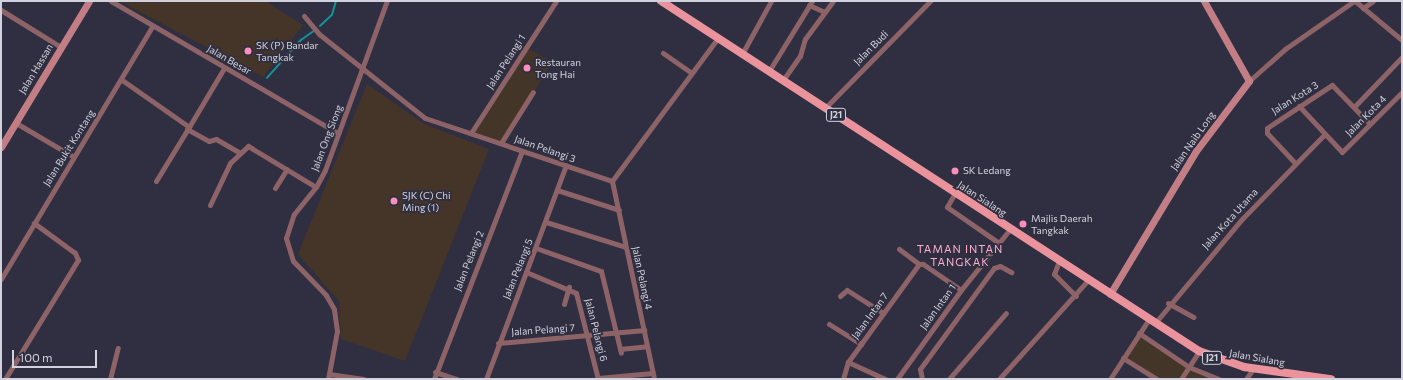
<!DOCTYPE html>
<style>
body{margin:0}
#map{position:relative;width:1403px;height:380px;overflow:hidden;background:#2f2f41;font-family:Commissioner,sans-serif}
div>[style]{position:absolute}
.commercial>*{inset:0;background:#433628}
.education>*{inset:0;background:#453529}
.stream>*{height:1.5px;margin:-0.75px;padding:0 0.75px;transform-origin:0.75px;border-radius:0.75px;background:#119497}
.street>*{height:5px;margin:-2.5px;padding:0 2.5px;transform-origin:2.5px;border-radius:2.5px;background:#8e6367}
.secondary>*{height:7px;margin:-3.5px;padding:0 3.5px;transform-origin:3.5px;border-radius:3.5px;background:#c37e85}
.primary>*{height:8px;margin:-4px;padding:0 4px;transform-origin:4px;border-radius:4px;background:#eb939c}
.dots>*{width:11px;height:11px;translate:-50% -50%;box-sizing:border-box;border:2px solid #2f2f41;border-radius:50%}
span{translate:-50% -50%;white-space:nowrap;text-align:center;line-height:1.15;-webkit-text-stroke:3.5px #2f2f41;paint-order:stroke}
.shield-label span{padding:1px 3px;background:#2f2f41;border:1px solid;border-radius:3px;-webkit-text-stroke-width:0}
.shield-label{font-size:9px;color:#d2d2de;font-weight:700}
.poi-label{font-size:10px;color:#d2d2de}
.left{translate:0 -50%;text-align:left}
.street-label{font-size:10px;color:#d2d2de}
.neighbourhood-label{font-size:11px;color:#fdadcb;letter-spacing:1px}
.frame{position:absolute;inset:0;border:2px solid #d2d2de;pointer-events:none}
.scale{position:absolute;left:12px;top:350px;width:85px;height:18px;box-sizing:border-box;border:2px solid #d2d2de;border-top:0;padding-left:5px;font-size:12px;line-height:14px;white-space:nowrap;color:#d2d2de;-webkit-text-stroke:3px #2f2f41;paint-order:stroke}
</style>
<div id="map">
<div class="commercial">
<div style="clip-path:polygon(525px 46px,552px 62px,504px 142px,470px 131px)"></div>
<div style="clip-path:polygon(1139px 331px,1192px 366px,1225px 379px,1152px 379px,1120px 359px)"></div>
</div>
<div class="education">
<div style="clip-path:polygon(119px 1px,265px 1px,303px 25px,263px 77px)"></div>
<div style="clip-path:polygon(367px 84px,424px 124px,489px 149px,405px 361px,341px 339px,339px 301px,298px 254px)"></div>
</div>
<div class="stream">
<div style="left:320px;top:26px;width:16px;rotate:-43deg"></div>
<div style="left:332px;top:15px;width:15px;rotate:-74deg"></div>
<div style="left:267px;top:78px;width:51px;rotate:-48.2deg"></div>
<div style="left:301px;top:40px;width:16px;rotate:-35deg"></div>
</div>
<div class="street">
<div style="left:111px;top:1px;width:263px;rotate:30.2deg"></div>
<div style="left:1355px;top:1px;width:61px;rotate:39.7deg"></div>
<div style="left:809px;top:5px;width:17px;rotate:24deg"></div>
<div style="left:1363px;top:8px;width:12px;rotate:-35deg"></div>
<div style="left:1px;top:10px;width:70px;rotate:31.7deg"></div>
<div style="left:304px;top:16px;width:23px;rotate:50deg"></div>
<div style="left:319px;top:34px;width:135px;rotate:38.4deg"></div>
<div style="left:425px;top:118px;width:197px;rotate:18.6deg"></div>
<div style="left:663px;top:53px;width:35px;rotate:35deg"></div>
<div style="left:742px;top:54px;width:60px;rotate:-61.3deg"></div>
<div style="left:769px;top:71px;width:82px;rotate:-58.4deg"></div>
<div style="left:122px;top:80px;width:82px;rotate:35deg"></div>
<div style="left:189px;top:127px;width:69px;rotate:-59.3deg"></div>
<div style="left:783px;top:80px;width:29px;rotate:-55deg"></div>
<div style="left:800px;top:56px;width:18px;rotate:-74deg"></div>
<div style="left:805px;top:39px;width:47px;rotate:-53.6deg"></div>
<div style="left:1249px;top:81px;width:48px;rotate:-41.6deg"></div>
<div style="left:1285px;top:49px;width:84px;rotate:-34.8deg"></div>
<div style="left:1299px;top:106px;width:63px;rotate:46.9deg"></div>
<div style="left:1342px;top:152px;width:85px;rotate:-45deg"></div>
<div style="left:1354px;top:107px;width:69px;rotate:-46.2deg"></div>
<div style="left:825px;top:108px;width:150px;rotate:-45.5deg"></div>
<div style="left:16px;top:123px;width:67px;rotate:30.4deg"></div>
<div style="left:187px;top:129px;width:25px;rotate:29deg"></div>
<div style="left:209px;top:141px;width:7px;rotate:-16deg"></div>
<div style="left:216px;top:139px;width:28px;rotate:30deg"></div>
<div style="left:471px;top:133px;width:157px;rotate:-57.2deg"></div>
<div style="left:501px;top:143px;width:60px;rotate:-57.9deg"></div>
<div style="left:1295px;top:163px;width:41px;rotate:-133deg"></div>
<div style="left:1267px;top:133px;width:5px;rotate:-90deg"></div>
<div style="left:1267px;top:128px;width:78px;rotate:-33.5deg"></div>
<div style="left:1332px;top:85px;width:54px;rotate:45.7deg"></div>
<div style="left:156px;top:181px;width:63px;rotate:-58.6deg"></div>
<div style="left:612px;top:181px;width:202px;rotate:78deg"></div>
<div style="left:612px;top:181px;width:178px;rotate:-53.5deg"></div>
<div style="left:275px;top:188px;width:22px;rotate:-58deg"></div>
<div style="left:557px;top:190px;width:65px;rotate:17.9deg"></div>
<div style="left:955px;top:193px;width:16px;rotate:120deg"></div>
<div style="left:947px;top:207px;width:63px;rotate:34.7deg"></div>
<div style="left:210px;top:205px;width:47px;rotate:-64.5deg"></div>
<div style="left:230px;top:163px;width:25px;rotate:-43deg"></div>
<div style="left:248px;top:146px;width:79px;rotate:31.1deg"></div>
<div style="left:546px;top:222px;width:84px;rotate:17.4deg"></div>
<div style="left:536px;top:248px;width:69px;rotate:19.5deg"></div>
<div style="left:601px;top:271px;width:84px;rotate:76.3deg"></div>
<div style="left:899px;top:249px;width:25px;rotate:37deg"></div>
<div style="left:1059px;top:261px;width:14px;rotate:111deg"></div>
<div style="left:1054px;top:274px;width:31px;rotate:45deg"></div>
<div style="left:526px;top:272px;width:54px;rotate:22.8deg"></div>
<div style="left:576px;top:293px;width:89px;rotate:75.7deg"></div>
<div style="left:1px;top:279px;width:294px;rotate:-59.1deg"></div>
<div style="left:840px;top:296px;width:9px;rotate:-41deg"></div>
<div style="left:847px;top:290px;width:43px;rotate:32.6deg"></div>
<div style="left:1168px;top:303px;width:29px;rotate:29deg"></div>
<div style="left:564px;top:304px;width:18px;rotate:-74deg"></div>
<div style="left:1155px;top:323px;width:134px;rotate:-50.1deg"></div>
<div style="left:1241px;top:220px;width:120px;rotate:-45.7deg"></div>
<div style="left:829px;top:324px;width:38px;rotate:32deg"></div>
<div style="left:1139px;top:333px;width:60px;rotate:34.2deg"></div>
<div style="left:1189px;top:367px;width:32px;rotate:22deg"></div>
<div style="left:498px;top:343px;width:147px;rotate:-5.1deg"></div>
<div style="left:620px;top:349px;width:27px;rotate:-6deg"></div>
<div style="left:1123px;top:358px;width:39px;rotate:32deg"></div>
<div style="left:848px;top:362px;width:41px;rotate:24.7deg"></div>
<div style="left:435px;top:372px;width:23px;rotate:18deg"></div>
<div style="left:329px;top:374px;width:35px;rotate:8deg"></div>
<div style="left:598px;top:378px;width:55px;rotate:-5.2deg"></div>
<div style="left:5px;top:379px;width:140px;rotate:-58.5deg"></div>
<div style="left:78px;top:260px;width:8px;rotate:-113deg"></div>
<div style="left:75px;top:253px;width:51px;rotate:-143.8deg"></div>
<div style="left:110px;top:379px;width:32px;rotate:-76deg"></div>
<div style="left:328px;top:379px;width:49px;rotate:-79.4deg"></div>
<div style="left:337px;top:331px;width:22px;rotate:-98deg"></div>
<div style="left:334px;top:309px;width:16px;rotate:-120deg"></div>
<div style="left:326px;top:295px;width:47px;rotate:-134.1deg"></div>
<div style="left:293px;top:261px;width:24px;rotate:-107deg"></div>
<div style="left:286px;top:238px;width:25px;rotate:-72deg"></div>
<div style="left:294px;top:214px;width:35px;rotate:-51deg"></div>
<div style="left:316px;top:187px;width:19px;rotate:-62deg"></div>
<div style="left:325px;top:170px;width:180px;rotate:-69.9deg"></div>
<div style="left:434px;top:379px;width:244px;rotate:-68.9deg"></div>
<div style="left:486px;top:379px;width:228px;rotate:-69.5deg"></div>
<div style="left:843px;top:379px;width:18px;rotate:-74deg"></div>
<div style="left:848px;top:362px;width:121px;rotate:-54.1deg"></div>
<div style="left:919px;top:264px;width:4px"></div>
<div style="left:923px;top:264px;width:46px;rotate:34.4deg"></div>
<div style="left:897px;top:379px;width:110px;rotate:-54.3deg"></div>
<div style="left:961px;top:290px;width:78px;rotate:-51.2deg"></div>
<div style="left:922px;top:379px;width:10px;rotate:-101deg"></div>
<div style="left:920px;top:369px;width:125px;rotate:-53.8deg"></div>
<div style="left:994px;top:268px;width:6px;rotate:-18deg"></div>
<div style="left:1000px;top:266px;width:13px;rotate:29deg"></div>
<div style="left:949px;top:379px;width:87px;rotate:-49.2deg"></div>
<div style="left:999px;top:379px;width:133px;rotate:-48deg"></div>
<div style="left:1110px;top:379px;width:72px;rotate:-57deg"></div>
<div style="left:1181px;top:379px;width:33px;rotate:-57deg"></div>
<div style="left:1246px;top:379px;width:12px;rotate:-55deg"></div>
</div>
<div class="secondary">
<div style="left:1px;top:147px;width:170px;rotate:-58.9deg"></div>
<div style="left:1110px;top:294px;width:167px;rotate:-59deg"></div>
<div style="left:1196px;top:151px;width:88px;rotate:-52.9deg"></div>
<div style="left:1249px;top:81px;width:92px;rotate:-119.4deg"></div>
</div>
<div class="primary">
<div style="left:661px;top:1px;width:642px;rotate:33.05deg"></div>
<div style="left:1199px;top:351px;width:48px;rotate:19.6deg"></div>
<div style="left:1244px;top:367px;width:88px;rotate:7.9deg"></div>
</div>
<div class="dots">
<div style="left:248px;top:51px;background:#fe8ebc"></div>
<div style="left:527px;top:68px;background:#fe8ebc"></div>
<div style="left:955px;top:171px;background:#fe8ebc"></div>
<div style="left:394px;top:201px;background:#fe8ebc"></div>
<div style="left:1023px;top:224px;background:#fe8ebc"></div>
</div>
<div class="shield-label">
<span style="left:836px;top:115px">J21</span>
<span style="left:1212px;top:358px">J21</span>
</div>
<div class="poi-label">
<span class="left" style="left:256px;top:51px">SK (P) Bandar<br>Tangkak</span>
<span class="left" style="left:535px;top:68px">Restauran<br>Tong Hai</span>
<span class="left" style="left:963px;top:171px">SK Ledang</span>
<span class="left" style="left:402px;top:201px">SJK (C) Chi<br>Ming (1)</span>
<span class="left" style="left:1031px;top:224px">Majlis Daerah<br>Tangkak</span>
</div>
<div class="street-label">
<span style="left:871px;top:48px;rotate:-45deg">Jalan Budi</span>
<span style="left:229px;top:60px;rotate:30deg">Jalan Besar</span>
<span style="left:506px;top:62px;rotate:-57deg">Jalan Pelangi 1</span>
<span style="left:36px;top:69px;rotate:-59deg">Jalan Hassan</span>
<span style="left:1295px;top:98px;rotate:-32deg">Jalan Kota 3</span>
<span style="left:1366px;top:116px;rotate:-45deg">Jalan Kota 4</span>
<span style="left:327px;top:138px;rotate:-69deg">Jalan Ong Siong</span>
<span style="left:1193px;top:141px;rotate:-55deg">Jalan Naib Long</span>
<span style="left:69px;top:148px;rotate:-58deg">Jalan Bukit Kontang</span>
<span style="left:545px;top:149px;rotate:19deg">Jalan Pelangi 3</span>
<span style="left:982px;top:199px;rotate:33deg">Jalan Sialang</span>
<span style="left:1230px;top:219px;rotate:-48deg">Jalan Kota Utama</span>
<span style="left:469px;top:261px;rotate:-68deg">Jalan Pelangi 2</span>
<span style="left:518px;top:269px;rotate:-68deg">Jalan Pelangi 5</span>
<span style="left:642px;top:278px;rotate:78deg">Jalan Pelangi 4</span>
<span style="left:938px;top:307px;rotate:-54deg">Jalan Intan 1</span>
<span style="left:870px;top:316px;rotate:-54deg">Jalan Intan 7</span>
<span style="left:543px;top:330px;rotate:-4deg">Jalan Pelangi 7</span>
<span style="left:596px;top:330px;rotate:76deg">Jalan Pelangi 6</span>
<span style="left:1257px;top:358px;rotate:10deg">Jalan Sialang</span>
</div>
<div class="neighbourhood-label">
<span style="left:960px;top:256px">TAMAN INTAN<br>TANGKAK</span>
</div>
<div class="frame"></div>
<div class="scale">100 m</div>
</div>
